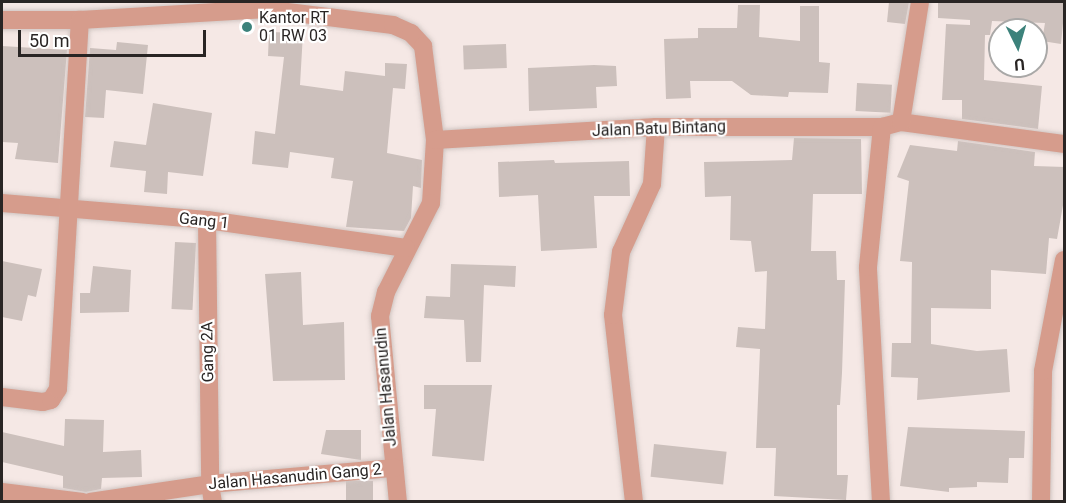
<!DOCTYPE html>
<style>
body{margin:0}
#map{position:relative;width:1066px;height:503px;overflow:hidden;background:#f5e8e5;font-family:Roboto,sans-serif}
div>[style]{position:absolute}
.building>*{inset:0;background:#ccc0bc;transform-origin:0 0}
.roads{filter:drop-shadow(0 0 2px #d0c5c2) drop-shadow(0 0 2px #d0c5c2)}
.minor>*{height:18px;margin:-9px;padding:0 9px;transform-origin:9px;border-radius:9px;background:#d69c8c}
.dots>*{width:16px;height:16px;translate:-50% -50%;box-sizing:border-box;border:3px solid #fff;border-radius:50%}
span{translate:-50% -50%;white-space:nowrap;text-align:center;line-height:1.15;-webkit-text-stroke:4.5px #fff;paint-order:stroke}
.poi-label{font-size:16px;color:#292524}
.left{translate:0 -50%;text-align:left}
.street-label{font-size:16px;color:#292524}
.frame{position:absolute;inset:0;border:3px solid #292524;pointer-events:none}
.north{position:absolute;left:988px;top:18px;width:60px;height:60px;box-sizing:border-box;background:#fff;border:2px solid #a9a8a7;border-radius:50%;rotate:175deg;font-size:16px;font-weight:700;line-height:24px;text-align:center;color:#292524}
.north::after{content:'';display:block;margin:auto;width:21px;height:27px;background:#3c827b;clip-path:polygon(50% 0,100% 100%,50% 72%,0 100%)}
.scale{position:absolute;left:18px;top:30px;width:188px;height:27px;box-sizing:border-box;border:3px solid #292524;border-top:0;padding-left:8px;font-size:18px;line-height:21px;white-space:nowrap;color:#292524;-webkit-text-stroke:4px #fff;paint-order:stroke}
</style>
<div id="map">
<div class="building">
<div style="clip-path:polygon(889px 2px,909px 2px,905px 24px,887px 22px)"></div>
<div style="clip-path:polygon(938px 2px,1065px 2px,1061px 44px,1042px 41px,1045px 23px,992px 21px,990px 35px,985px 35px,984px 80px,1042px 86px,1038px 129px,962px 119px,962px 100px,942px 100px,946px 24px,970px 25px,970px 20px,938px 18px)"></div>
<div style="clip-path:polygon(738px 5px,760px 5px,759px 37px,800px 41px,800px 6px,819px 6px,819px 62px,830px 63px,828px 93px,789px 92px,788px 97px,751px 95px,732px 81px,690px 81px,691px 98px,666px 99px,664px 39px,698px 38px,698px 28px,737px 28px)"></div>
<div style="clip-path:polygon(269px 32px,303px 33px,300px 85px,343px 91px,345px 71px,385px 76px,385px 63px,407px 64px,405px 89px,393px 88px,387px 153px,422px 160px,421px 188px,413px 186px,411px 218px,404px 231px,346px 227px,353px 181px,331px 178px,334px 158px,290px 152px,288px 168px,252px 164px,255px 131px,275px 134px,284px 57px,268px 56px)"></div>
<div style="clip-path:polygon(117px 42px,148px 45px,143px 94px,106px 90px,104px 118px,85px 117px,90px 48px,116px 50px)"></div>
<div style="left:506px;top:44px;width:24px;height:43px;rotate:88deg"></div>
<div style="clip-path:polygon(2px 46px,67px 50px,58px 163px,15px 159px,18px 143px,2px 142px)"></div>
<div style="clip-path:polygon(594px 65px,616px 66px,617px 86px,596px 87px,597px 108px,529px 111px,528px 68px)"></div>
<div style="left:857px;top:83px;width:35px;height:28px;rotate:3deg"></div>
<div style="clip-path:polygon(153px 103px,212px 113px,203px 176px,168px 172px,167px 194px,144px 192px,146px 171px,110px 167px,114px 141px,146px 145px)"></div>
<div style="clip-path:polygon(794px 138px,861px 139px,862px 194px,813px 194px,811px 251px,836px 251px,837px 280px,845px 280px,842px 373px,840px 405px,837px 405px,837px 475px,848px 475px,846px 500px,774px 496px,776px 448px,756px 448px,760px 349px,736px 347px,738px 327px,765px 329px,767px 271px,755px 272px,751px 241px,730px 240px,731px 196px,705px 197px,704px 162px,792px 160px)"></div>
<div style="clip-path:polygon(958px 141px,1035px 152px,1034px 166px,1065px 167px,1065px 194px,1057px 239px,1049px 238px,1046px 274px,991px 270px,991px 309px,931px 308px,931px 344px,977px 351px,1007px 349px,1010px 392px,917px 400px,918px 378px,891px 377px,892px 343px,911px 343px,912px 262px,900px 261px,909px 181px,897px 177px,910px 145px,957px 151px)"></div>
<div style="clip-path:polygon(554px 160px,555px 163px,629px 161px,630px 196px,594px 196px,597px 248px,541px 251px,538px 195px,499px 197px,498px 162px)"></div>
<div style="left:175px;top:242px;width:21px;height:67px;rotate:3deg"></div>
<div style="clip-path:polygon(2px 261px,42px 269px,36px 297px,28px 295px,22px 321px,2px 317px)"></div>
<div style="clip-path:polygon(451px 264px,516px 266px,515px 287px,484px 285px,481px 362px,466px 362px,464px 320px,424px 318px,426px 296px,450px 297px)"></div>
<div style="clip-path:polygon(93px 266px,131px 270px,129px 312px,80px 313px,80px 293px,90px 293px)"></div>
<div style="clip-path:polygon(301px 272px,303px 325px,344px 322px,345px 380px,273px 381px,265px 274px)"></div>
<div style="clip-path:polygon(424px 385px,492px 385px,484px 461px,432px 456px,436px 409px,424px 409px)"></div>
<div style="clip-path:polygon(65px 419px,104px 420px,103px 452px,141px 450px,142px 477px,102px 478px,101px 489px,86px 492px,63px 488px,63px 476px,2px 462px,2px 432px,64px 446px)"></div>
<div style="clip-path:polygon(908px 427px,1025px 431px,1024px 458px,1009px 458px,1008px 483px,977px 482px,977px 487px,949px 488px,949px 492px,900px 486px)"></div>
<div style="clip-path:polygon(326px 430px,361px 430px,361px 460px,321px 454px)"></div>
<div style="left:654px;top:444px;width:73px;height:33px;rotate:6deg"></div>
<div style="left:373px;top:481px;width:20px;height:27px;rotate:90deg"></div>
</div>
<div class="roads">
<div class="minor">
<div style="left:263px;top:9px;width:131px;rotate:7deg"></div>
<div style="left:393px;top:25px;width:20px;rotate:24deg"></div>
<div style="left:411px;top:33px;width:18px;rotate:47deg"></div>
<div style="left:423px;top:46px;width:95px;rotate:82.7deg"></div>
<div style="left:435px;top:140px;width:63px;rotate:93.6deg"></div>
<div style="left:431px;top:203px;width:100px;rotate:116.8deg"></div>
<div style="left:386px;top:292px;width:25px;rotate:104deg"></div>
<div style="left:380px;top:316px;width:187px;rotate:84.5deg"></div>
<div style="left:2px;top:20px;width:78px"></div>
<div style="left:80px;top:20px;width:183px;rotate:-3.4deg"></div>
<div style="left:263px;top:9px;width:12px;rotate:-35deg"></div>
<div style="left:901px;top:122px;width:164px;rotate:7.7deg"></div>
<div style="left:435px;top:140px;width:221px;rotate:-3.4deg"></div>
<div style="left:656px;top:127px;width:226px"></div>
<div style="left:882px;top:127px;width:20px;rotate:-15deg"></div>
<div style="left:901px;top:122px;width:121px;rotate:-81deg"></div>
<div style="left:2px;top:203px;width:206px;rotate:4.7deg"></div>
<div style="left:207px;top:220px;width:201px;rotate:8deg"></div>
<div style="left:207px;top:220px;width:264px;rotate:89.3deg"></div>
<div style="left:210px;top:484px;width:18px;rotate:81deg"></div>
<div style="left:2px;top:397px;width:41px;rotate:7deg"></div>
<div style="left:43px;top:402px;width:8px;rotate:-14deg"></div>
<div style="left:51px;top:400px;width:13px;rotate:-58deg"></div>
<div style="left:58px;top:389px;width:370px;rotate:-86.6deg"></div>
<div style="left:2px;top:492px;width:81px;rotate:7.1deg"></div>
<div style="left:90px;top:502px;width:121px;rotate:-8.5deg"></div>
<div style="left:210px;top:484px;width:185px;rotate:-5deg"></div>
<div style="left:634px;top:502px;width:188px;rotate:-96.4deg"></div>
<div style="left:613px;top:315px;width:64px;rotate:-82.8deg"></div>
<div style="left:621px;top:252px;width:75px;rotate:-65.5deg"></div>
<div style="left:652px;top:184px;width:57px;rotate:-86deg"></div>
<div style="left:881px;top:502px;width:235px;rotate:-93.2deg"></div>
<div style="left:868px;top:267px;width:141px;rotate:-84.3deg"></div>
<div style="left:1041px;top:502px;width:131px;rotate:-89.1deg"></div>
<div style="left:1043px;top:371px;width:113px;rotate:-79.3deg"></div>
</div>
</div>
<div class="dots">
<div style="left:247px;top:27px;background:#3c827b"></div>
</div>
<div class="poi-label">
<span class="left" style="left:259px;top:27px">Kantor RT<br>01 RW 03</span>
</div>
<div class="street-label">
<span style="left:659px;top:129px;rotate:-2deg">Jalan Batu Bintang</span>
<span style="left:204px;top:221px;rotate:6deg">Gang 1</span>
<span style="left:208px;top:352px;rotate:-91deg">Gang 2A</span>
<span style="left:386px;top:387px;rotate:-95deg">Jalan Hasanudin</span>
<span style="left:295px;top:477px;rotate:-5deg">Jalan Hasanudin Gang 2</span>
</div>
<div class="frame"></div>
<div class="north">U</div>
<div class="scale">50 m</div>
</div>
